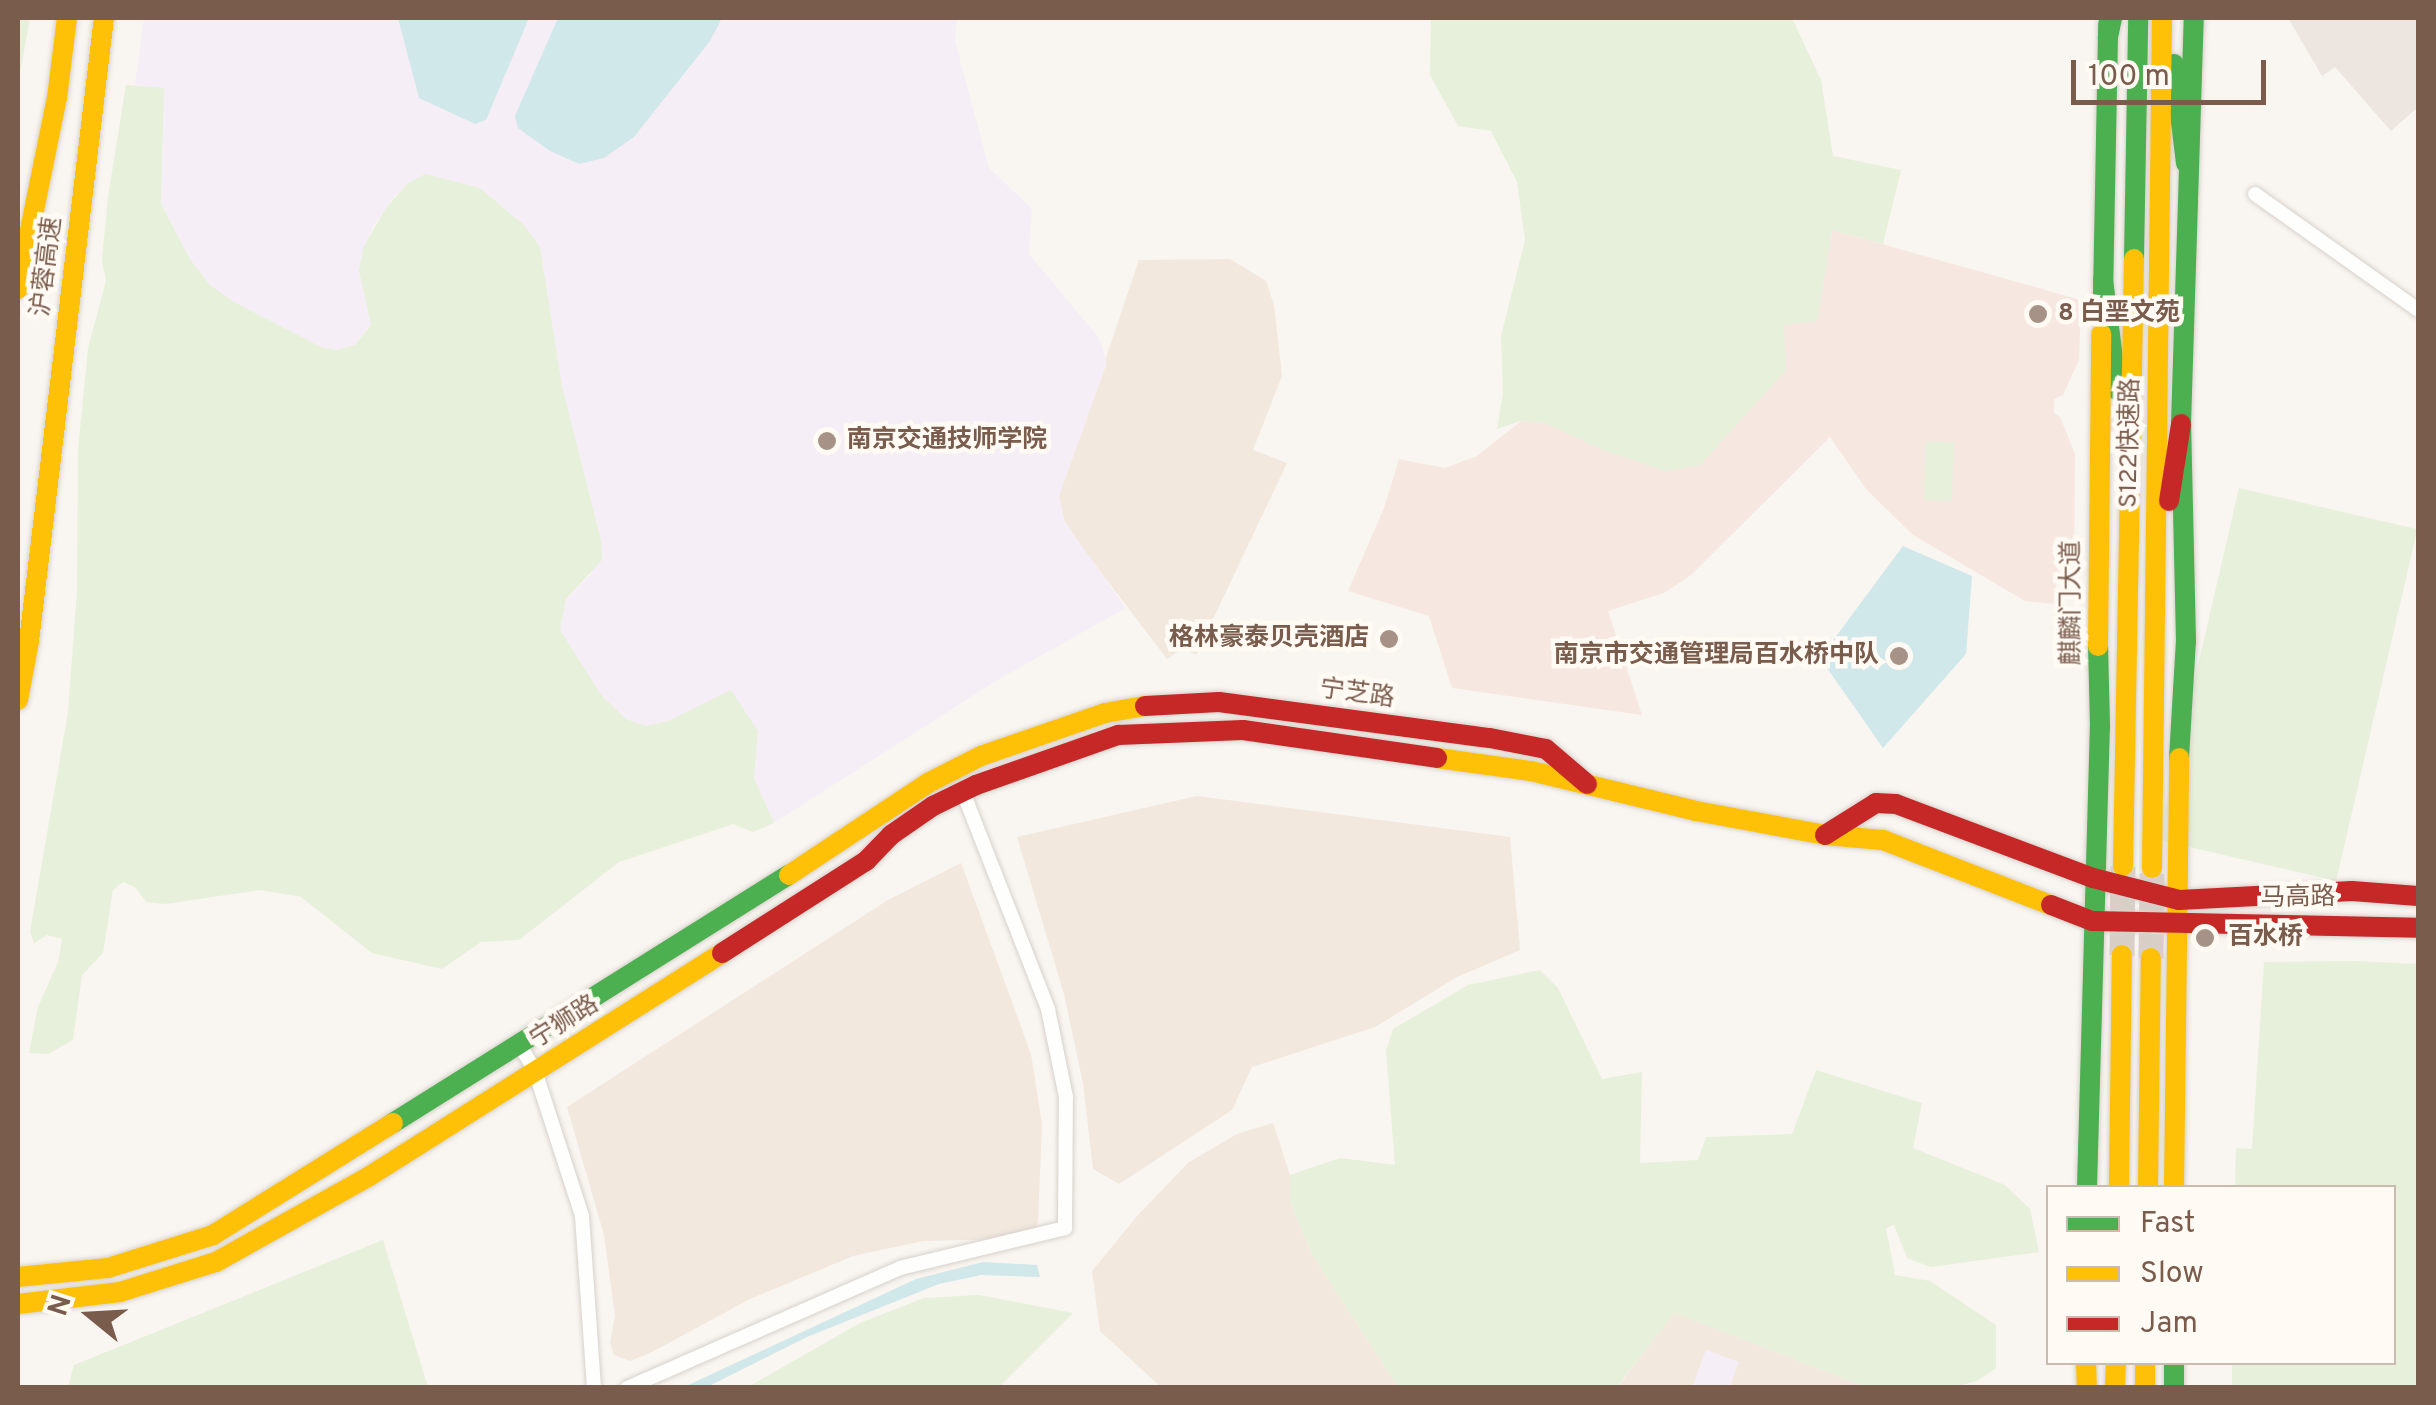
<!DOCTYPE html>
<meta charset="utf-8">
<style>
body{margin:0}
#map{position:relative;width:2436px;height:1405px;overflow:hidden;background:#f9f5f0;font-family:Overpass,"Noto Sans SC",sans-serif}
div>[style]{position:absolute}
.residential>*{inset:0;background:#f2e8de}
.commercial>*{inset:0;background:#f6e8e1}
.industrial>*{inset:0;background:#ede5e0}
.education>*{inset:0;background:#f6eef6}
.green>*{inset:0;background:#e7f0db;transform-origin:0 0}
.water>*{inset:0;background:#d0e8ea}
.highway-tunnel>*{height:25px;margin-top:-12.5px;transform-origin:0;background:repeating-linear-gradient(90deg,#d9cfc7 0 25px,transparent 0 37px)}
.roads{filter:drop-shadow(0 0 2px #d7d1cb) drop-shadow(0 0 2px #d7d1cb)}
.street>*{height:14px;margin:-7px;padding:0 7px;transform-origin:7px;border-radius:7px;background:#fefefd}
.fast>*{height:20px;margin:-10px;padding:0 10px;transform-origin:10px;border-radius:10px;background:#4caf50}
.slow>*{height:20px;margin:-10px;padding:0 10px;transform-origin:10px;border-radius:10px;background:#ffc107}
.jam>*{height:20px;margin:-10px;padding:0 10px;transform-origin:10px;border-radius:10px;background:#c62828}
.dots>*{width:28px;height:28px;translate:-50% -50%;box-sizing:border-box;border:5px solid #fffaf3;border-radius:50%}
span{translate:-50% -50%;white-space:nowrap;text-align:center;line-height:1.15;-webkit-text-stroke:9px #fffaf3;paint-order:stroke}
.street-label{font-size:25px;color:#7a5c4d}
.poi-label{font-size:25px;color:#7a5c4d;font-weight:700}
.left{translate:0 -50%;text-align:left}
.right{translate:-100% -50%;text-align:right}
.frame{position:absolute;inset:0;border:20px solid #7a5c4d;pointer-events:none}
.legend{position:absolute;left:2046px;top:1185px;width:350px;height:180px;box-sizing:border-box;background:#fffaf3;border:2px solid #cabbb1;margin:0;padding:12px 18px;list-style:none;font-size:30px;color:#7a5c4d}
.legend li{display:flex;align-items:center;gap:20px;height:50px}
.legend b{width:50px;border:2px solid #cabbb1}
.north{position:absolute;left:40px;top:1265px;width:100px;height:100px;-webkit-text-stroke:8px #fffaf3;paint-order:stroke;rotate:288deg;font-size:28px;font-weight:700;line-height:40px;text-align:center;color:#7a5c4d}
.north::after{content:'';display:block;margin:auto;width:35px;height:45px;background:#7a5c4d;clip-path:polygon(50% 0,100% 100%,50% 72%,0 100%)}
.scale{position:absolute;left:2071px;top:60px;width:195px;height:45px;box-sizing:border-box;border:5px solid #7a5c4d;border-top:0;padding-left:12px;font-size:30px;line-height:35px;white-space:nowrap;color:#7a5c4d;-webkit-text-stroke:8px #fffaf3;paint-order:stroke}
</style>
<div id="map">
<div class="residential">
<div style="clip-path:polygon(1230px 259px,1266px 281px,1274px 305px,1282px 376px,1253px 450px,1287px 463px,1196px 655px,1183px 648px,1167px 659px,1081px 546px,1064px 520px,1059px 496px,1139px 260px)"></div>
<div style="clip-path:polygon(1197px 796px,1510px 837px,1520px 950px,1457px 977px,1375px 1027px,1252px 1067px,1232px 1110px,1119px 1184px,1093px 1169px,1083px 1083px,1064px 994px,1017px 837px)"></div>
<div style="clip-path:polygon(961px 863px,1031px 1054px,1042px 1124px,1038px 1222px,1033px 1233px,1010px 1239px,923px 1241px,853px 1256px,750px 1299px,652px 1352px,630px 1361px,614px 1355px,610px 1342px,615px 1316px,604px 1235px,567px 1107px,888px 900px)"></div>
<div style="clip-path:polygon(1273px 1123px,1290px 1175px,1290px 1202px,1312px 1254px,1398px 1387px,1161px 1387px,1100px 1331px,1092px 1271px,1138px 1215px,1189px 1162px,1237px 1134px)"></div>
<div style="clip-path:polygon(1674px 1312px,1807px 1364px,1866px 1387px,1617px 1388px)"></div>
</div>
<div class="commercial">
<div style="clip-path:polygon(1832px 230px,2081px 300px,2079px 360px,2063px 395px,2054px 399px,2054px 413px,2060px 417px,2075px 454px,2074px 583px,2056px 582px,2055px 604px,2025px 601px,1913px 535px,1866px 489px,1830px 437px,1691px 575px,1664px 593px,1608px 611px,1642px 715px,1452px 688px,1429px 616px,1348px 591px,1384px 508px,1399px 459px,1445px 468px,1477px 456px,1521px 421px,1545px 423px,1603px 450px,1784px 325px,1817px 320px)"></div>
</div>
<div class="industrial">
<div style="clip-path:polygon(2288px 18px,2418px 18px,2418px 107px,2391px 131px,2335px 67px,2322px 76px)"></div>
</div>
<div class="education">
<div style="clip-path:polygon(144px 18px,957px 18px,955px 41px,989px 168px,1032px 209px,1029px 254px,1099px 338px,1107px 363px,1059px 496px,1064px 521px,1126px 608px,999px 679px,774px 823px,754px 778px,758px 731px,731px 691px,668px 721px,646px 726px,626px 719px,602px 696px,560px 630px,566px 599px,591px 574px,601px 540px,562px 386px,540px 247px,523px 224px,480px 188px,396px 194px,372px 228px,359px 271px,371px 324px,355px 345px,336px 350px,321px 347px,234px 302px,210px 285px,190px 259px,161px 204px,164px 89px,135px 85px)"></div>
<div style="clip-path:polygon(1706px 1350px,1739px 1362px,1730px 1387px,1692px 1387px)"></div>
</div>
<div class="green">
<div style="clip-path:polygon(18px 18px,30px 18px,18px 85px)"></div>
<div style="clip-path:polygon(1431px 18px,1792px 18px,1821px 80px,1833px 156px,1901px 170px,1883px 244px,1832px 230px,1817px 321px,1784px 325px,1786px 370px,1700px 465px,1665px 471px,1603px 450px,1545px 423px,1521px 421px,1497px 429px,1503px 393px,1501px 336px,1525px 240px,1517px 182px,1491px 131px,1458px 126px,1430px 75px)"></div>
<div style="clip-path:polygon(126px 85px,164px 88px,161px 204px,190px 259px,210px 285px,234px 302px,321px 347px,336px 350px,355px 345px,371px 325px,359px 271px,363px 248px,386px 208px,408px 183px,425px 174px,480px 188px,523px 224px,540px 247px,562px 386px,601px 540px,602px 560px,566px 599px,560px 630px,602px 696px,626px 719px,646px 726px,668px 721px,731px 690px,758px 731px,754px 778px,774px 823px,753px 832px,733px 824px,619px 862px,519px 940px,481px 942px,442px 969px,372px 953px,301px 897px,260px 890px,166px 904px,146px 902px,135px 887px,123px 882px,113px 890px,103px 953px,82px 975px,73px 1040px,48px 1054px,29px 1053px,38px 1007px,58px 962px,62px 939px,47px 935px,34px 943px,30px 932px,68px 712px,77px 591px,78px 450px,88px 348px,106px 281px,102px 260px,108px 197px)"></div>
<div style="left:1926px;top:441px;width:28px;height:59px;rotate:2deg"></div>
<div style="left:2239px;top:488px;width:183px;height:361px;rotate:13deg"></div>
<div style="clip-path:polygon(2356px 961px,2418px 964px,2418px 1387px,2232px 1387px,2232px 1363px,2394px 1362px,2394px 1188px,2235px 1187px,2236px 1148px,2252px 1149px,2264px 962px)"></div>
<div style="clip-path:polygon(1540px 970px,1558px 988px,1602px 1079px,1642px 1072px,1640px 1163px,1698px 1160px,1706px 1137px,1792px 1134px,1816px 1070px,1922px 1103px,1913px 1148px,2005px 1185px,2030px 1209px,2039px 1252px,1931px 1267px,1907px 1258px,1894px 1225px,1886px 1228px,1895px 1275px,1930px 1281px,1996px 1325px,1996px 1368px,1977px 1381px,1953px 1387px,1866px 1387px,1674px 1313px,1617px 1387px,1398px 1387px,1312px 1254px,1290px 1202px,1290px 1175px,1340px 1158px,1395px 1165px,1386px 1051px,1393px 1029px,1468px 985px)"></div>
<div style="clip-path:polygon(383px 1240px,428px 1387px,68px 1387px,74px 1365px)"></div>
<div style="clip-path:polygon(979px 1295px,1073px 1313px,999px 1387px,748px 1387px,860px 1323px,924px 1298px)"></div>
</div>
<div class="water">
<div style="clip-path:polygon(398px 18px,529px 18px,486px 120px,475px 124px,419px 98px)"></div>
<div style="clip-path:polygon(558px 18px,722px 18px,710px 41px,634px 137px,604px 158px,579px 164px,550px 151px,518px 128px,515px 116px)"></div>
<div style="clip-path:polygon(1903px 546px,1972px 576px,1966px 654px,1883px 748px,1820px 658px)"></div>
<div style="clip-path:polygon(983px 1262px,1037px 1265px,1040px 1277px,981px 1275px,939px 1284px,807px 1337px,707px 1387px,684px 1387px,916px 1279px)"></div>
</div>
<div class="highway-tunnel">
<div style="left:2122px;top:955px;width:89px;rotate:-89.4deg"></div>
<div style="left:2151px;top:958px;width:85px;rotate:-89.3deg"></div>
</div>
<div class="roads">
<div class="street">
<div style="left:2255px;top:194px;width:200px;rotate:35.4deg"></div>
<div style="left:519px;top:1044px;width:31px;rotate:59deg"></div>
<div style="left:535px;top:1071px;width:152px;rotate:72deg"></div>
<div style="left:582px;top:1216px;width:172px;rotate:86deg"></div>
<div style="left:627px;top:1388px;width:298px;rotate:-23.7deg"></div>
<div style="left:900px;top:1268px;width:170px;rotate:-13.6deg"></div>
<div style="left:1065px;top:1228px;width:131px;rotate:-89.6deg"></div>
<div style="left:1066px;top:1097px;width:90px;rotate:-101.6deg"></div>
<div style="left:1048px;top:1009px;width:235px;rotate:-111.4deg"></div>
</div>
<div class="fast">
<div style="left:2108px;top:37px;width:19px;rotate:-78deg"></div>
<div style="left:2174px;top:64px;width:100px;rotate:83.1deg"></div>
<div style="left:2134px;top:259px;width:241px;rotate:-89deg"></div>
<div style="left:2103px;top:280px;width:111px;rotate:82.7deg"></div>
<div style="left:2103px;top:295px;width:271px;rotate:-88.9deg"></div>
<div style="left:2179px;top:758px;width:117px;rotate:-86.6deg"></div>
<div style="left:2186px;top:641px;width:217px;rotate:-91.3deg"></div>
<div style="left:2181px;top:424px;width:406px;rotate:-88.2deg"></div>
<div style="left:393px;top:1123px;width:467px;rotate:-32.1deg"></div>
<div style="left:2087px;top:1188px;width:462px;rotate:-88.4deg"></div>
<div style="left:2100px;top:726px;width:80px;rotate:-91.4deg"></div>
<div style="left:2174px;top:1362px;width:26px;rotate:90deg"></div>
</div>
<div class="slow">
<div style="left:18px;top:289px;width:195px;rotate:-78.5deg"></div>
<div style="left:57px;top:98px;width:81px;rotate:-82.9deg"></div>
<div style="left:2098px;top:646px;width:312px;rotate:-89.4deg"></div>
<div style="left:18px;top:700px;width:60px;rotate:-79.4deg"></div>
<div style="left:29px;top:641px;width:627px;rotate:-83.14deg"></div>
<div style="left:1437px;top:758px;width:95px;rotate:7.9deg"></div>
<div style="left:1531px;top:771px;width:170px;rotate:13.6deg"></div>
<div style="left:1696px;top:811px;width:131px;rotate:10.5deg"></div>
<div style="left:1825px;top:835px;width:58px;rotate:4.9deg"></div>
<div style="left:1883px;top:840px;width:180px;rotate:21.2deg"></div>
<div style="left:2123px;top:866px;width:607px;rotate:-88.96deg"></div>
<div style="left:2152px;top:868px;width:850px;rotate:-89.33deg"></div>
<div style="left:789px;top:875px;width:167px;rotate:-33.5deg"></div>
<div style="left:928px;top:783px;width:59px;rotate:-27deg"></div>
<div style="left:981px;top:756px;width:131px;rotate:-19.1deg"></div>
<div style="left:1105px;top:713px;width:41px;rotate:-9.9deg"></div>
<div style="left:2119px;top:1188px;width:233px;rotate:-89.3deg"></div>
<div style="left:2148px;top:1188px;width:230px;rotate:-89.3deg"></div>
<div style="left:2174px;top:1188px;width:430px;rotate:-89.3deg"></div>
<div style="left:18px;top:1277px;width:90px;rotate:-5.7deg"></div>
<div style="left:108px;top:1268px;width:110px;rotate:-17.4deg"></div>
<div style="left:213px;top:1235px;width:212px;rotate:-31.9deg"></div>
<div style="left:18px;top:1304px;width:103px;rotate:-6.7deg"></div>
<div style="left:120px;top:1292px;width:101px;rotate:-17.4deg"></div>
<div style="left:216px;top:1262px;width:174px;rotate:-29.2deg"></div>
<div style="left:368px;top:1177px;width:419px;rotate:-32.3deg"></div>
<div style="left:2086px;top:1362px;width:26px;rotate:88deg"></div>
<div style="left:2145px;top:1362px;width:26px;rotate:90deg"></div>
<div style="left:2115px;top:1388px;width:26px;rotate:-88deg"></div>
</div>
<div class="jam">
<div style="left:2169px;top:501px;width:78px;rotate:-81.1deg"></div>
<div style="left:1145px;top:706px;width:74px;rotate:-3.1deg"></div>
<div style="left:1219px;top:702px;width:273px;rotate:7.6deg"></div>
<div style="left:1490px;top:738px;width:57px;rotate:11.1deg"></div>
<div style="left:1546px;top:749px;width:54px;rotate:40.5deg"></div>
<div style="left:1825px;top:835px;width:60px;rotate:-32.1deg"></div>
<div style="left:1876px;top:803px;width:20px;rotate:3deg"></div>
<div style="left:1896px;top:804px;width:210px;rotate:20.6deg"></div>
<div style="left:2093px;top:878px;width:89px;rotate:14.3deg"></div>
<div style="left:2179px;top:900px;width:173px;rotate:-3deg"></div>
<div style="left:2352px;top:891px;width:66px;rotate:4.3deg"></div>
<div style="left:2051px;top:905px;width:44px;rotate:21.3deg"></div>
<div style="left:2092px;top:921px;width:326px;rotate:1.2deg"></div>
<div style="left:722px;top:953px;width:171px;rotate:-32.6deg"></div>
<div style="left:866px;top:861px;width:36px;rotate:-46deg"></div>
<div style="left:891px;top:835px;width:51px;rotate:-34.6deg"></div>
<div style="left:933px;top:806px;width:48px;rotate:-26deg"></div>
<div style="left:976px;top:785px;width:151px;rotate:-19.4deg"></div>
<div style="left:1118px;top:735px;width:125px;rotate:-2.3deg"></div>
<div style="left:1243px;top:730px;width:196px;rotate:8.2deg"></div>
</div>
</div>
<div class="dots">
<div style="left:2038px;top:314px;background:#a69286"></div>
<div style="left:827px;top:441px;background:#a69286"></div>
<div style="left:1389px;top:639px;background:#a69286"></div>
<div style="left:1899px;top:656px;background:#a69286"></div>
<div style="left:2205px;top:938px;background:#a69286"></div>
</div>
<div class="street-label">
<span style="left:48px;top:267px;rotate:-83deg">沪蓉高速</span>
<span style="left:2131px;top:443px;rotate:-89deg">S122快速路</span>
<span style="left:2073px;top:603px;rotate:-90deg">麒麟门大道</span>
<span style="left:1357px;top:695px;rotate:8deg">宁芝路</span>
<span style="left:2298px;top:899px;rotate:-1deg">马高路</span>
<span style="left:565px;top:1023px;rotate:-32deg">宁狮路</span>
</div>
<div class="poi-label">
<span class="left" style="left:2058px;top:314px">8 白垩文苑</span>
<span class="left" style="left:847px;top:441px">南京交通技师学院</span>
<span class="right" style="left:1369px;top:639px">格林豪泰贝壳酒店</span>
<span class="right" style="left:1879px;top:656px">南京市交通管理局百水桥中队</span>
<span class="left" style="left:2228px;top:938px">百水桥</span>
</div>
<div class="frame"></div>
<ul class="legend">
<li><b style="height:12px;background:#4caf50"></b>Fast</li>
<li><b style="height:12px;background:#ffc107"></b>Slow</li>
<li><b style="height:12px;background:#c62828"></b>Jam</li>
</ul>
<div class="north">N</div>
<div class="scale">100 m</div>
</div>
